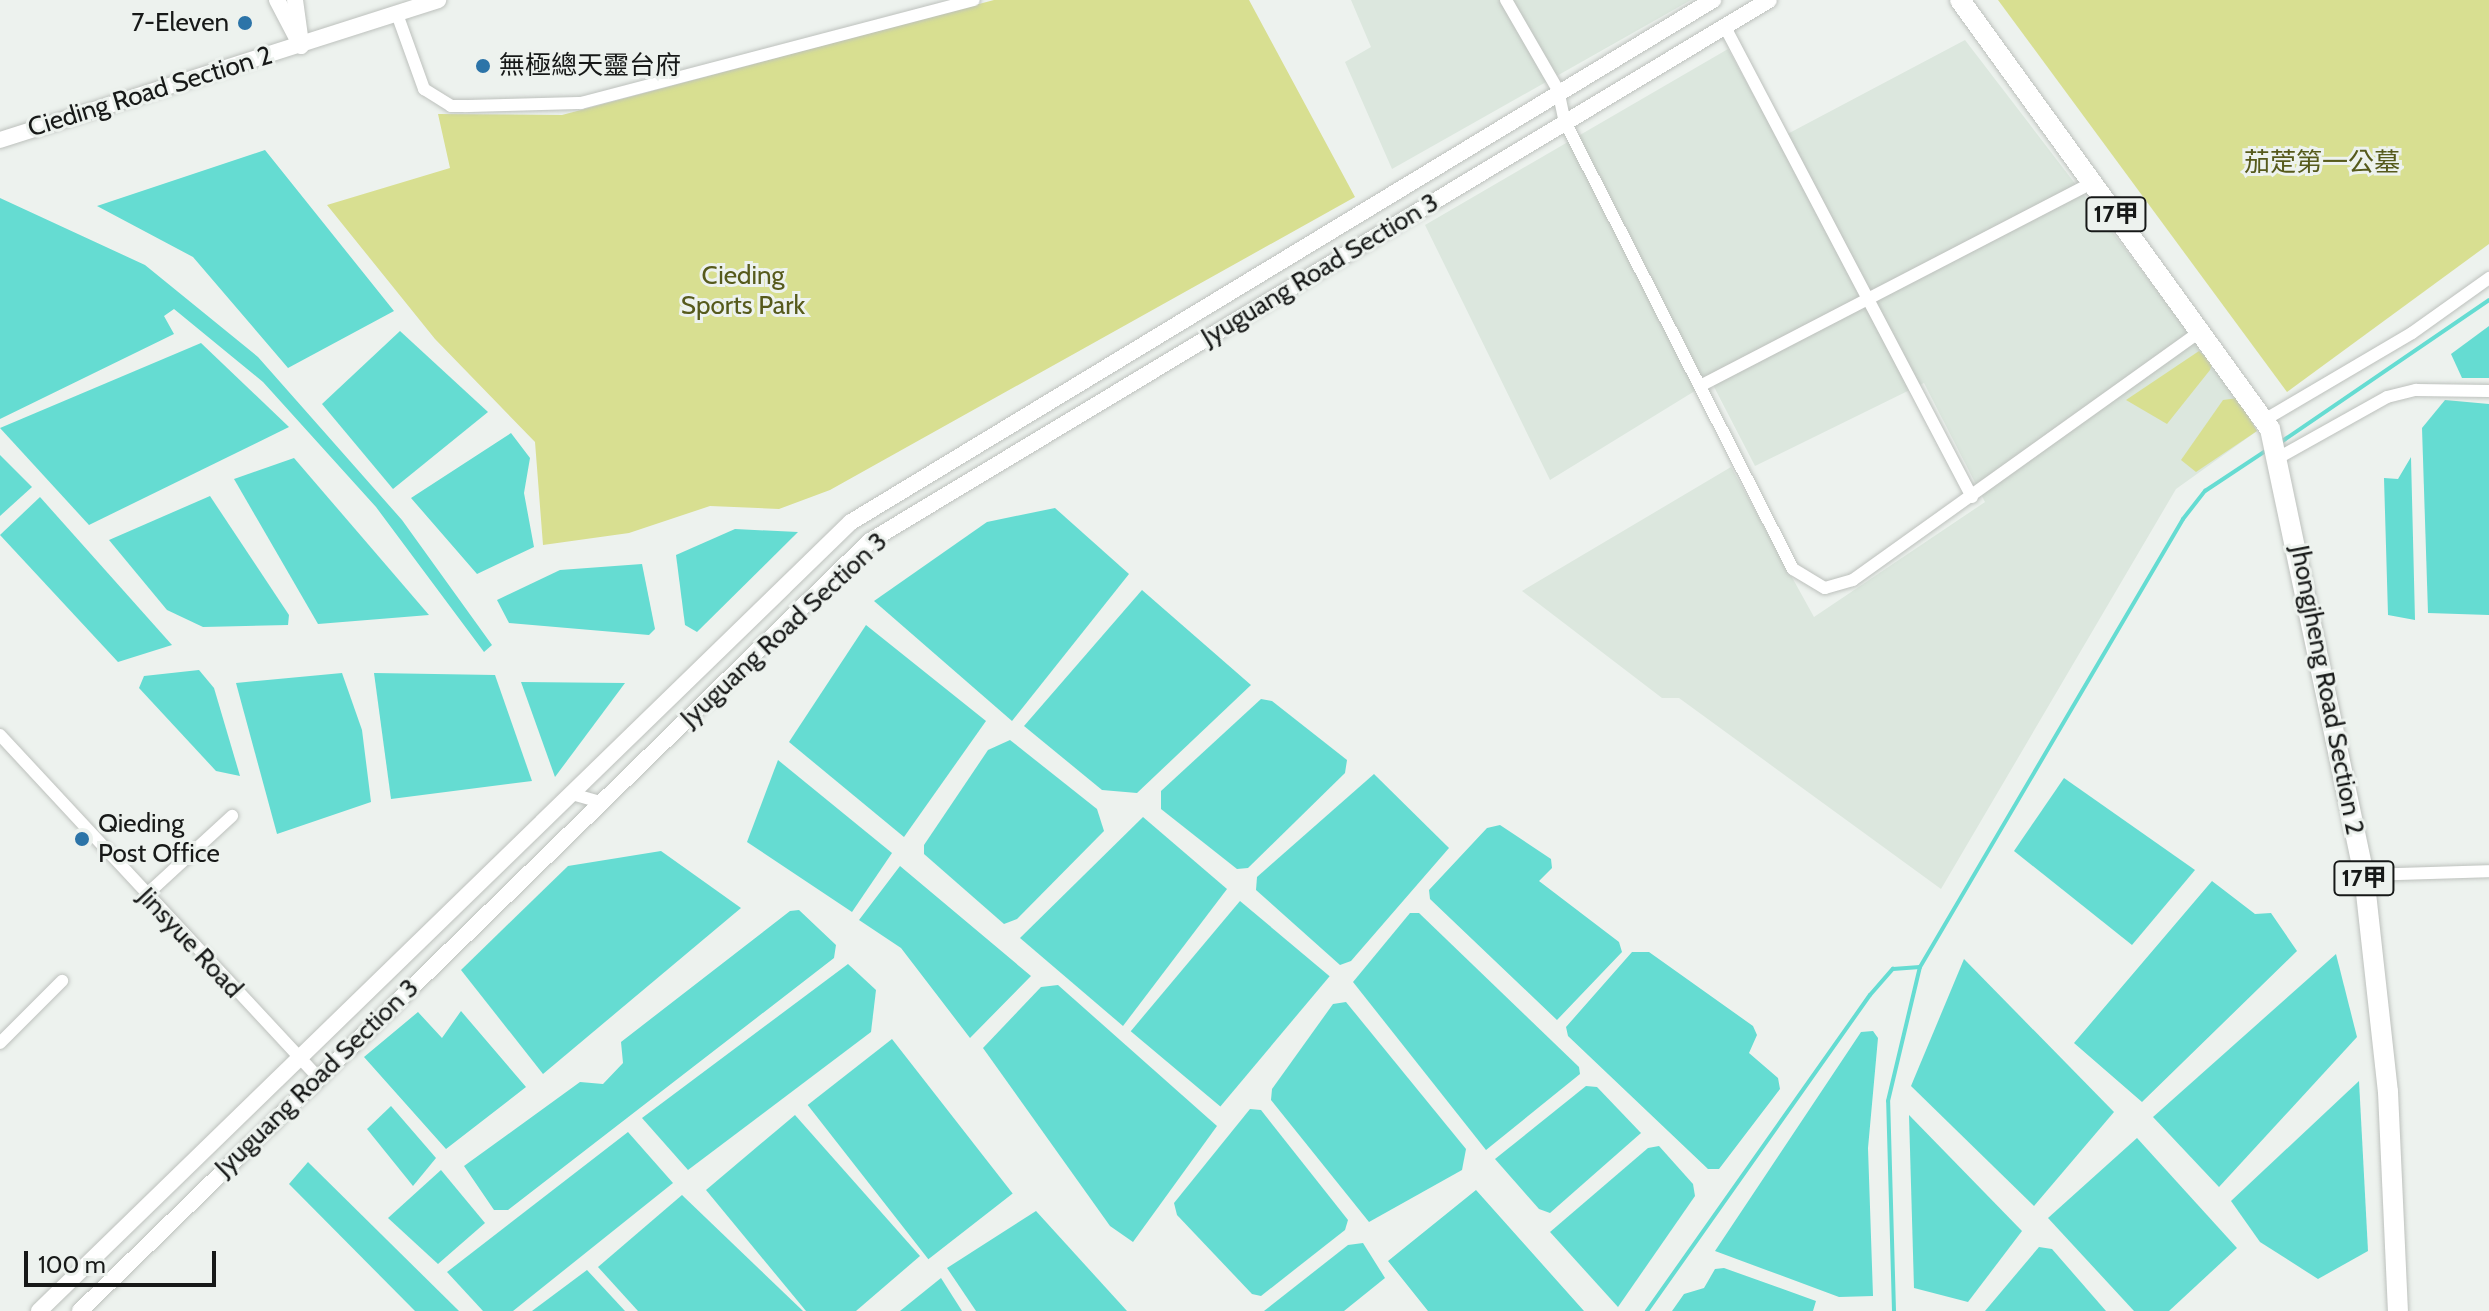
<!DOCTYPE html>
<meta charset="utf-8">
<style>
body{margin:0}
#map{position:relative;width:2489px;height:1311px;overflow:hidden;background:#edf2ee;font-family:Cabin,"Noto Sans TC",sans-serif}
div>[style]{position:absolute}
.built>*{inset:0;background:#dce7de}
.green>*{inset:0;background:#d8df91}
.water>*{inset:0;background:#65dcd2;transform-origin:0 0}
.stream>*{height:4px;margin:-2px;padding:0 2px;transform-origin:2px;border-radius:2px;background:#65dcd2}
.roads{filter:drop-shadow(0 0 2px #bdc1bd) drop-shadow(0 0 2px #bdc1bd)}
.minor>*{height:12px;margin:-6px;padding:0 6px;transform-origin:6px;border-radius:6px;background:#fff}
.tertiary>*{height:16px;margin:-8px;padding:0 8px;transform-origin:8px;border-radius:8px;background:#fff}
.primary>*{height:20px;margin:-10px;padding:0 10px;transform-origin:10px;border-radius:10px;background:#fff}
.dots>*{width:22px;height:22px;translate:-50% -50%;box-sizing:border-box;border:4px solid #edf2ee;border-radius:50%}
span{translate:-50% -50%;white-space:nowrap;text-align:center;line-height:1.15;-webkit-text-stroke:6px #edf2ee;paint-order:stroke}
.shield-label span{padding:2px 6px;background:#edf2ee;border:2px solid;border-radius:6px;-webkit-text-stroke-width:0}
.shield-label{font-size:24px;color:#171918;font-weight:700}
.poi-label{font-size:26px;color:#171918}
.right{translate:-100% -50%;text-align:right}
.left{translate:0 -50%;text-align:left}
.street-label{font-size:26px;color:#171918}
.park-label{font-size:26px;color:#565a1c}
.scale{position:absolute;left:24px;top:1251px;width:192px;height:36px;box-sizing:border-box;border:4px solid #171918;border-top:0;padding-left:10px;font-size:24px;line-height:28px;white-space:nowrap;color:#171918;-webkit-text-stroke:6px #edf2ee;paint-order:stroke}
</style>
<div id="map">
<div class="built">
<div style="clip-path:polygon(1351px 0,1691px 0,1392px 169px,1345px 62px,1371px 47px)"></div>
<div style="clip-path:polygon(1965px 40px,2205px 353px,2257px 431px,2176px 489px,1941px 889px,1679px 698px,1662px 698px,1522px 591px,1731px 467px,1814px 617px,1985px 502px,1924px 383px,1755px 466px,1711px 381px,1550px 480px,1425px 225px,1728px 49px,1778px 139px)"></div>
</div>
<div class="green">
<div style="clip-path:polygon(994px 0,1249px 0,1355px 197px,830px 490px,779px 509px,710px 506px,629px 533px,543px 545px,535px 442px,435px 339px,327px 205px,450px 168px,438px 114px,562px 115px)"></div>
<div style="clip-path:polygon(1998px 0,2489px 0,2489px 244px,2287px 392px)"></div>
<div style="clip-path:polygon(2199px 351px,2212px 363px,2210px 370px,2167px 424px,2126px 400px)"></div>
<div style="clip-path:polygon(2238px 398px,2257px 431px,2196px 472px,2181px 460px,2223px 400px)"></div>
</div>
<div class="water">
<div style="clip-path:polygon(265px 150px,394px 311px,288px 368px,193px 257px,97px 206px)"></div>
<div style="clip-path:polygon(0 198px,145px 265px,258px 357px,402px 520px,492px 645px,484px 652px,376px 507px,263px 382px,174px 309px,164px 316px,174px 334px,0 419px)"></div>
<div style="clip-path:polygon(2489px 326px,2489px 378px,2462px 378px,2451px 354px)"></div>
<div style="clip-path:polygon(400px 331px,488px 412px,393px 489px,322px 404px)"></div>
<div style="clip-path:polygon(201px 343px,289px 427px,89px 525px,0 428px)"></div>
<div style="clip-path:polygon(2445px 400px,2489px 404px,2489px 615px,2428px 613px,2422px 428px)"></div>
<div style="clip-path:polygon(511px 433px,530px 458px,524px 493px,534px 547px,477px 574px,411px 498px)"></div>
<div style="clip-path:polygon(0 455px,32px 487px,0 516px)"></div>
<div style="clip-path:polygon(2411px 457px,2415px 620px,2388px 615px,2384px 478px,2398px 479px)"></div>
<div style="clip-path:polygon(294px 458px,429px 615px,318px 624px,234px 479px)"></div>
<div style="clip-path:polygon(210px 496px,289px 615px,288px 625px,203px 627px,167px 610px,109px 540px)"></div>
<div style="clip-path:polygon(40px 497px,172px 645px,118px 662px,0 535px)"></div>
<div style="clip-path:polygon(1055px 508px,1129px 574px,1012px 721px,874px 601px,987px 522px)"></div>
<div style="clip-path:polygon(735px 529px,798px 532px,697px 632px,685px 625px,676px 555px)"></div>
<div style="clip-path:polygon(642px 564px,655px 629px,649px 635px,509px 623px,497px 600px,560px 570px)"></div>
<div style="clip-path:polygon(1142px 590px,1251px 685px,1137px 793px,1102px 790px,1024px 726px)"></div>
<div style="clip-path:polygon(866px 625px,986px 721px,904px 837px,789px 742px)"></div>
<div style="clip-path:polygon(199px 670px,214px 688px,240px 776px,216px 771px,139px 688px,144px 676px)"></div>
<div style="clip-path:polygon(342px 673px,362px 730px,371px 802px,277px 834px,236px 683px)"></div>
<div style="clip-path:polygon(374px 673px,495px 675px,532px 781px,391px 799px)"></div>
<div style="clip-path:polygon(521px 682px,625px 683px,555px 777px)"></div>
<div style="clip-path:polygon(1261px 699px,1272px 701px,1347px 760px,1345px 773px,1248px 868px,1237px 869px,1161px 809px,1161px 791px)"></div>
<div style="clip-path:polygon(1010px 740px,1097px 809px,1104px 831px,1017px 919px,1004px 924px,924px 854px,924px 845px,988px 750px)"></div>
<div style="clip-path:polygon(778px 760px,892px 853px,852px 912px,747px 842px)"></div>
<div style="clip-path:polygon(1374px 774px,1449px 848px,1351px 961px,1340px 965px,1256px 890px,1257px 877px)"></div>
<div style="clip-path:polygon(2064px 778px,2195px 870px,2132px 945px,2014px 851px)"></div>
<div style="clip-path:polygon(1143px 817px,1227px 889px,1123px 1026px,1020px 938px)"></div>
<div style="clip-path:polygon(1500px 825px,1551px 859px,1552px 868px,1539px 881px,1619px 942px,1622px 952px,1557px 1020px,1430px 899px,1429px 890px,1487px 828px)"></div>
<div style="clip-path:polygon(661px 851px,741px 908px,543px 1074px,461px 970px,568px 866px)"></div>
<div style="clip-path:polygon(900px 866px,1031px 976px,970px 1038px,901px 948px,859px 920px)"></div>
<div style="clip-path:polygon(2212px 881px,2255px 914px,2271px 913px,2297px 951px,2142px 1102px,2074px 1043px)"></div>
<div style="left:1240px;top:901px;width:117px;height:170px;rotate:40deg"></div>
<div style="clip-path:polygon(799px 910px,836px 945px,834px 958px,508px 1210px,494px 1210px,464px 1166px,580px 1082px,603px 1084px,623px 1063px,621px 1042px,790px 911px)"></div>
<div style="clip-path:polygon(1410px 913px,1419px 913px,1579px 1067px,1580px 1074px,1486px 1150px,1353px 982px)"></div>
<div style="clip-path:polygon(1632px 952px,1649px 952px,1753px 1026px,1757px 1035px,1749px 1053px,1778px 1078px,1780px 1089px,1719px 1169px,1708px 1169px,1568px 1036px,1566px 1027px)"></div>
<div style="clip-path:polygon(2336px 954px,2357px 1037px,2219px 1187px,2153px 1117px)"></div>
<div style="clip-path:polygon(1964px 959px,2114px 1112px,2034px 1206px,1911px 1086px)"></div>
<div style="clip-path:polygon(848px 964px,876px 990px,871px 1032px,688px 1170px,642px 1118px)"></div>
<div style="clip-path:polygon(1058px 985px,1217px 1126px,1133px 1242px,1110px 1226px,983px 1048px,1041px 987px)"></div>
<div style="clip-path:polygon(1346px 1002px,1466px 1149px,1462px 1170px,1369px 1222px,1271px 1100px,1272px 1089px,1333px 1004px)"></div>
<div style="clip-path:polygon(461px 1011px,526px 1087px,446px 1149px,364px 1057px,418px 1012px,442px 1038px)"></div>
<div style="clip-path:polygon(1873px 1031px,1878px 1038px,1868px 1148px,1873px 1296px,1839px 1297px,1715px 1251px,1861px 1032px)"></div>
<div style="left:892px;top:1039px;width:196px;height:107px;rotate:52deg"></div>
<div style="clip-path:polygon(2359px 1081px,2368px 1251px,2318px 1279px,2260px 1242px,2231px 1201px)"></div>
<div style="clip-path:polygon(1586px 1086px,1597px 1087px,1641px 1133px,1550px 1213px,1539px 1209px,1495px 1159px)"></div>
<div style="clip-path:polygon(391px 1106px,436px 1158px,413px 1186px,367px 1129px)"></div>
<div style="clip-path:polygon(1250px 1109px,1261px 1110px,1348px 1220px,1345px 1230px,1261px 1296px,1252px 1294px,1177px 1215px,1174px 1203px)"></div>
<div style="clip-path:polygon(795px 1115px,920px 1256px,856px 1311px,806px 1311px,706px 1190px)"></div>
<div style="clip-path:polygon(1909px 1115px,2022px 1231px,1968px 1302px,1914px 1288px)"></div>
<div style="clip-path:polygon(628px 1132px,673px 1183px,513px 1311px,483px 1311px,447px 1272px)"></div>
<div style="clip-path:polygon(2137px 1138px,2237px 1248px,2169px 1311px,2134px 1311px,2048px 1218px)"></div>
<div style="clip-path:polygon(1659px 1146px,1693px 1184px,1695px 1196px,1618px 1307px,1550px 1232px,1648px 1148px)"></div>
<div style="clip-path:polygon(308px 1162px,459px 1311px,415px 1311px,289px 1184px)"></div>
<div style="clip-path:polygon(441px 1170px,485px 1223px,438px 1264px,388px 1218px)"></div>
<div style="clip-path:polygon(1476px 1190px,1584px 1311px,1585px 1311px,1428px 1311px,1388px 1261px)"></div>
<div style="clip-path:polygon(682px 1195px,803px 1311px,638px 1311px,598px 1267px)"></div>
<div style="clip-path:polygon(1036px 1211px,1127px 1311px,976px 1311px,947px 1268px)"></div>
<div style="clip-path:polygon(1363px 1243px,1385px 1278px,1344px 1311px,1264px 1311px,1348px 1245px)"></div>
<div style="clip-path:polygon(2039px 1247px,2052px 1249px,2106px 1311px,1985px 1311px)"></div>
<div style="clip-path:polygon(1724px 1268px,1816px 1301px,1813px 1311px,1672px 1311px,1684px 1294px,1704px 1288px,1715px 1269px)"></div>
<div style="clip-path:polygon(587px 1270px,625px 1311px,532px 1311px)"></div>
<div style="clip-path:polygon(941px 1278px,962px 1311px,900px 1311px)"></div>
</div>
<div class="stream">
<div style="left:2281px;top:442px;width:252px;rotate:-34.3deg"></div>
<div style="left:1647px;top:1311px;width:387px;rotate:-54.8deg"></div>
<div style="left:1870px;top:995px;width:35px;rotate:-49deg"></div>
<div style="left:1893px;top:969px;width:27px;rotate:-4deg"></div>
<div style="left:1894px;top:1311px;width:210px;rotate:-91.6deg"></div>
<div style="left:1888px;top:1101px;width:138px;rotate:-76.6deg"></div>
<div style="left:1920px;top:967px;width:519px;rotate:-59.58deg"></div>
<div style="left:2183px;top:519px;width:36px;rotate:-52deg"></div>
<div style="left:2205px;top:491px;width:74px;rotate:-33.5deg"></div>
</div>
<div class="roads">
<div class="minor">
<div style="left:1506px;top:0;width:104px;rotate:60deg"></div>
<div style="left:1558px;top:90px;width:33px;rotate:78deg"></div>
<div style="left:1565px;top:122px;width:502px;rotate:62.98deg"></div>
<div style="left:1793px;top:569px;width:37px;rotate:31deg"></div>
<div style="left:1825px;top:588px;width:29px;rotate:-16deg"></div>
<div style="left:1853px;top:580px;width:428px;rotate:-35.6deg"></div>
<div style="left:397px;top:14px;width:80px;rotate:70.2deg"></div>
<div style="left:424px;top:89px;width:32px;rotate:32deg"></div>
<div style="left:451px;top:106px;width:15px"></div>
<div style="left:466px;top:106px;width:115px;rotate:-1.5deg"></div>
<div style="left:581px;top:103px;width:406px;rotate:-14.7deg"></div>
<div style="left:1725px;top:27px;width:531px;rotate:62.28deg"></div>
<div style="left:1700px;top:386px;width:443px;rotate:-27.4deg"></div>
<div style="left:2266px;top:419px;width:169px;rotate:-30.5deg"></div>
<div style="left:2412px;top:333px;width:95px;rotate:-35.5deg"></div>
<div style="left:2278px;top:458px;width:125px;rotate:-29.2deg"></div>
<div style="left:2387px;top:397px;width:30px;rotate:-14deg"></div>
<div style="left:2416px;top:390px;width:73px;rotate:0.8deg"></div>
<div style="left:0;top:735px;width:467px;rotate:47.1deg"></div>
<div style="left:572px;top:794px;width:32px;rotate:16deg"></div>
<div style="left:2364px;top:875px;width:125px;rotate:-1.8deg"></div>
<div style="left:146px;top:895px;width:117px;rotate:-42.6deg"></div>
<div style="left:0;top:1043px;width:88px;rotate:-45deg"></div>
</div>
<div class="tertiary">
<div style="left:277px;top:0;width:52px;rotate:62.4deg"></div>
<div style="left:295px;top:0;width:44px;rotate:82.2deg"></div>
<div style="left:0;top:140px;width:460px;rotate:-17.7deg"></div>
<div style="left:39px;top:1311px;width:1132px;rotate:-44.18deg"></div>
<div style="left:851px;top:522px;width:1008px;rotate:-31.2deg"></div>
<div style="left:80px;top:1311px;width:1103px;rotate:-44.27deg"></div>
<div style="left:870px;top:541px;width:1049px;rotate:-31.04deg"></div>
</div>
<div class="primary">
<div style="left:1960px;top:0;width:529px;rotate:54.15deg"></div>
<div style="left:2270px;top:429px;width:456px;rotate:78.1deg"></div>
<div style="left:2364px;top:875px;width:218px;rotate:83.7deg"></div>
<div style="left:2388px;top:1092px;width:219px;rotate:87.4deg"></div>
</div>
</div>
<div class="dots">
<div style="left:245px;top:23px;background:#2c74a8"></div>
<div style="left:483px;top:66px;background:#2c74a8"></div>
<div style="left:82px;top:839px;background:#2c74a8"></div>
</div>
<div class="shield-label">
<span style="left:2116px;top:214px">17甲</span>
<span style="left:2364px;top:878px">17甲</span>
</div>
<div class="poi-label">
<span class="right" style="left:229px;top:23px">7-Eleven</span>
<span class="left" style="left:499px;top:66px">無極總天靈台府</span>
<span class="left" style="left:98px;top:839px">Qieding<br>Post Office</span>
</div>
<div class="street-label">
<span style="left:150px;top:92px;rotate:-17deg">Cieding Road Section 2</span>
<span style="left:1320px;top:270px;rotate:-31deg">Jyuguang Road Section 3</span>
<span style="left:784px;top:630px;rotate:-43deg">Jyuguang Road Section 3</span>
<span style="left:2327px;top:690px;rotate:79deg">Jhongjheng Road Section 2</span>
<span style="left:190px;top:943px;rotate:47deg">Jinsyue Road</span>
<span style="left:317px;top:1078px;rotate:-44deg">Jyuguang Road Section 3</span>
</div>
<div class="park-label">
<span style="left:2322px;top:163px">茄萣第一公墓</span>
<span style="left:743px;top:291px">Cieding<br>Sports Park</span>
</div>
<div class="scale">100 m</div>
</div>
